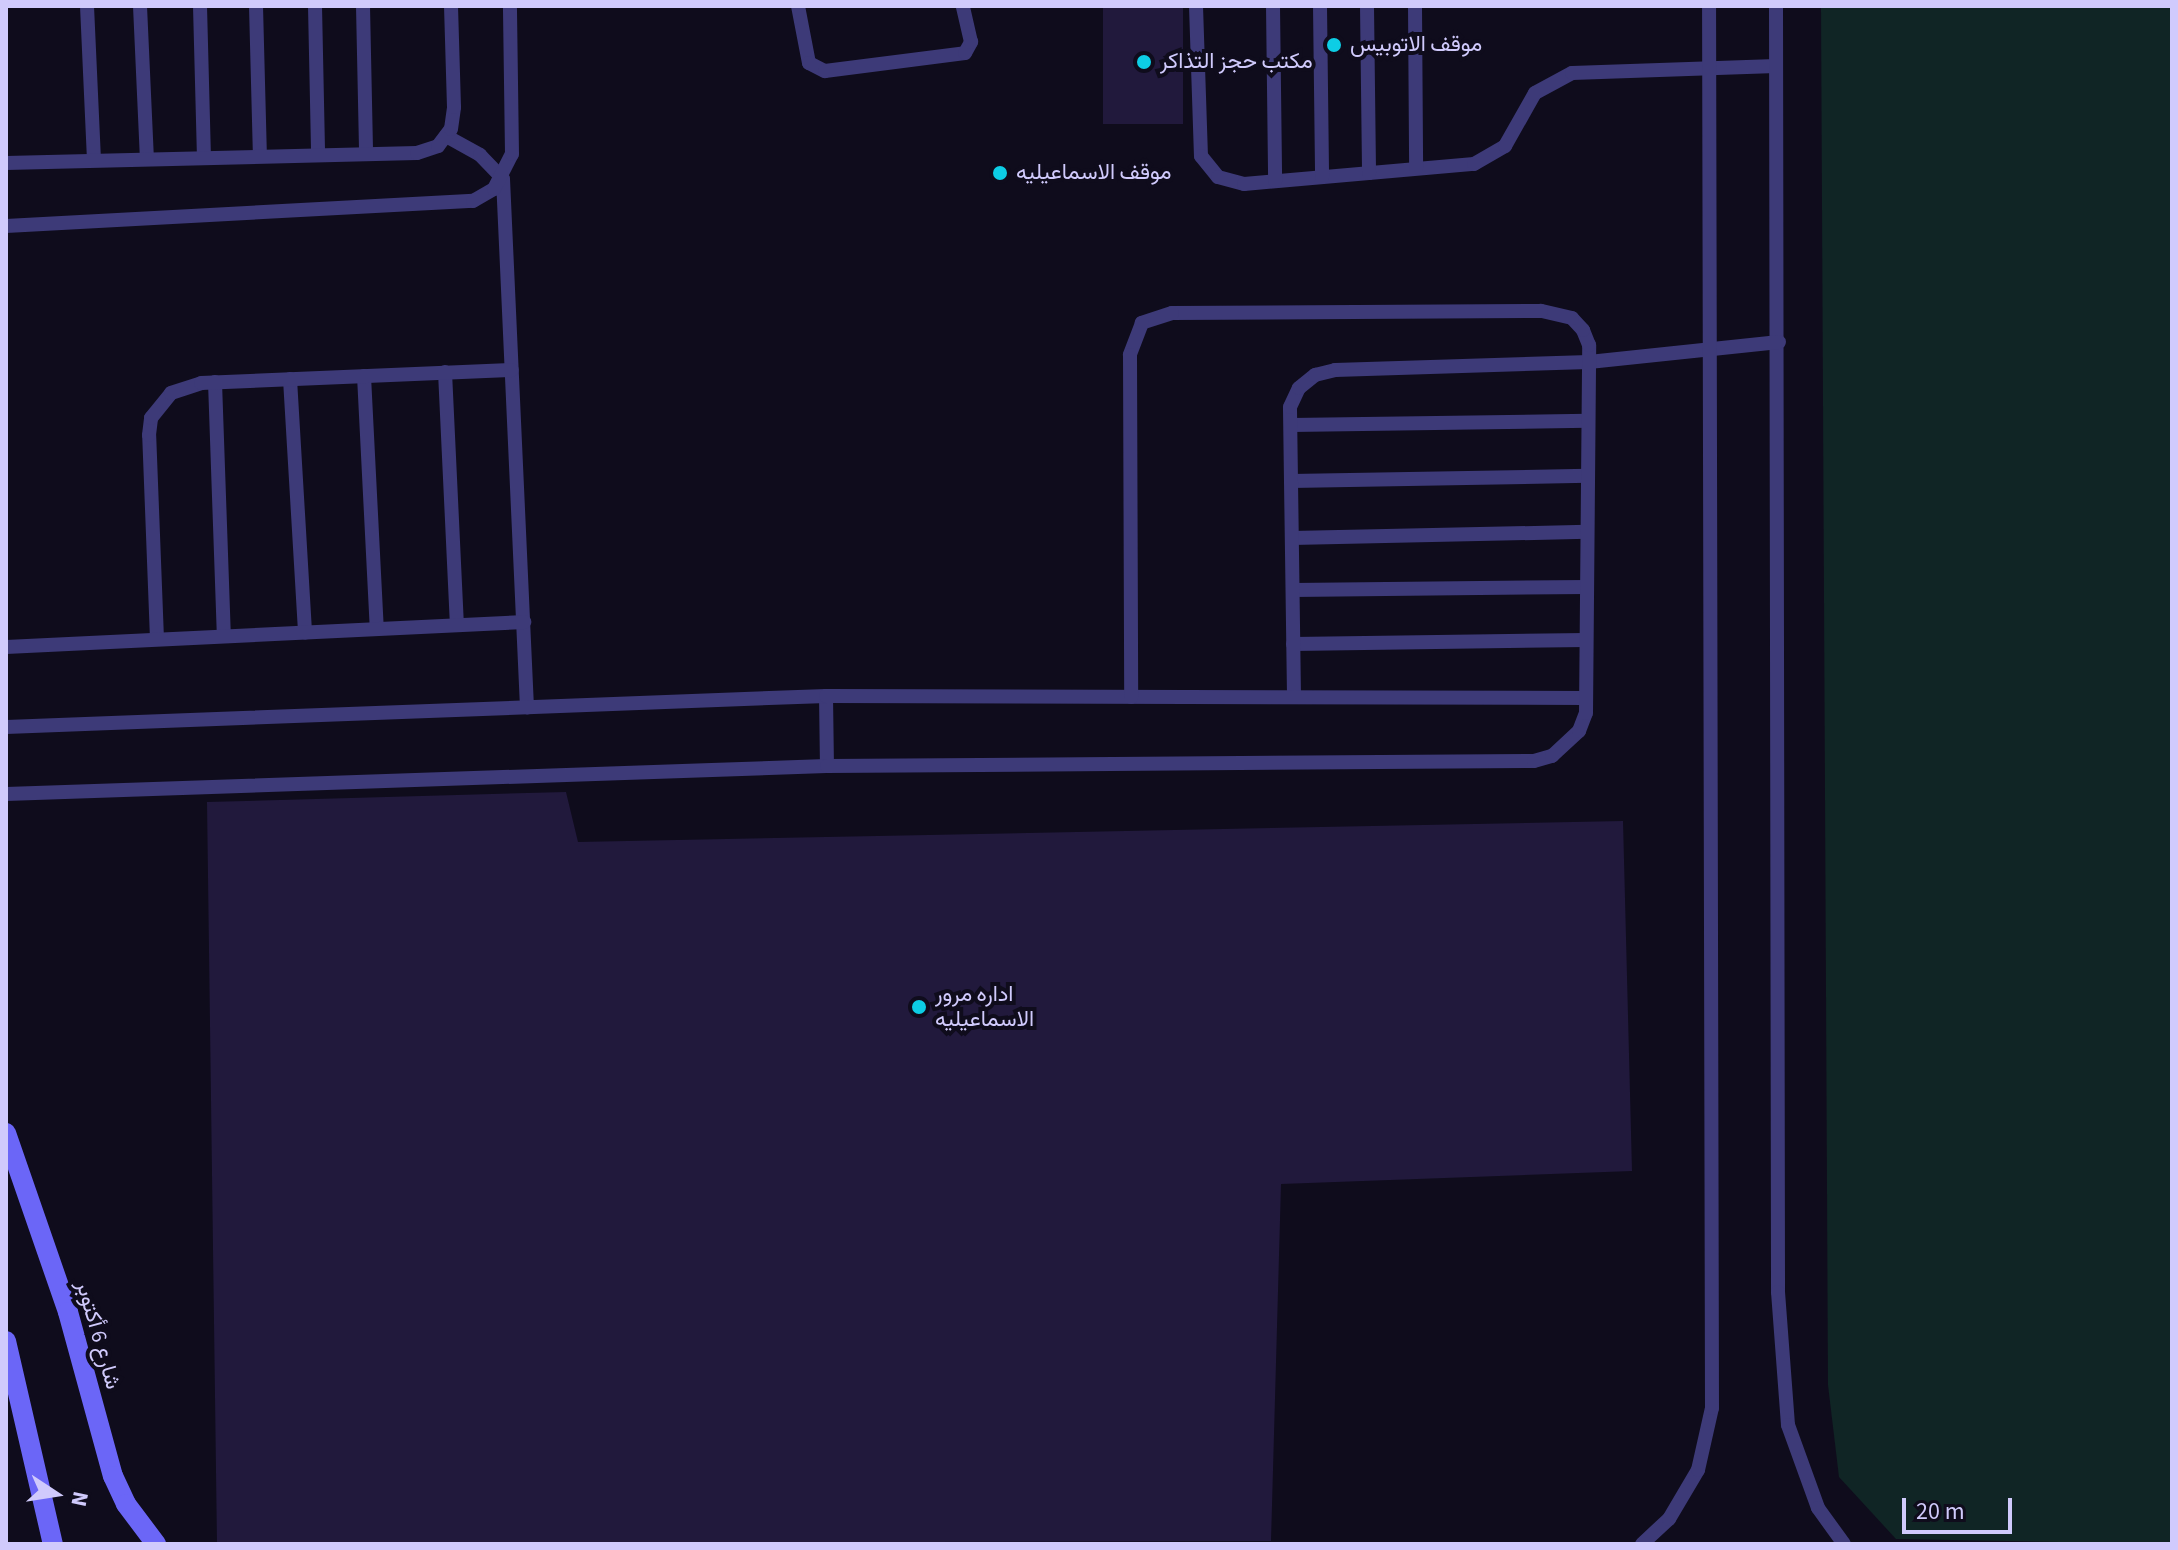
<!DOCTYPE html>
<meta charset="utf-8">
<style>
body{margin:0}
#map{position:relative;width:2178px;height:1550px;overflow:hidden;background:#0f0c1c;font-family:"Source Sans 3",Vazirmatn,sans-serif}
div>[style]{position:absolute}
.green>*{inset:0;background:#102525}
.building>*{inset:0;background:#21193c;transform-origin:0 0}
.lane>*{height:14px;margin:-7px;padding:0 7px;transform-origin:7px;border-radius:7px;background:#3d3a78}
.secondary>*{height:20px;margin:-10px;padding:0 10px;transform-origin:10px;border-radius:10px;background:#6b66f7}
.dots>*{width:22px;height:22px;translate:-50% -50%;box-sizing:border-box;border:4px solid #0f0c1c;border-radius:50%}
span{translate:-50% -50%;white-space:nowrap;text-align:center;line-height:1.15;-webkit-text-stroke:8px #0f0c1c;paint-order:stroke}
.poi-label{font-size:22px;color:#d0cafc}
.left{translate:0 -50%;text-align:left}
.street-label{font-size:22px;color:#d0cafc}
.frame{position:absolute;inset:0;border:8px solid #d0cafc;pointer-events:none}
.north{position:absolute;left:16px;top:1454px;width:80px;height:80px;-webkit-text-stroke:6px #0f0c1c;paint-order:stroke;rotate:102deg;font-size:22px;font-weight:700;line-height:32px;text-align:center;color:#d0cafc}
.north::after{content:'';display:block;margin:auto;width:28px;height:36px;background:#d0cafc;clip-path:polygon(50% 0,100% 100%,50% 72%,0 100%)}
.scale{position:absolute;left:1902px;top:1498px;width:110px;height:36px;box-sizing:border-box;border:4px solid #d0cafc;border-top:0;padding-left:10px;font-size:24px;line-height:28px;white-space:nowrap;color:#d0cafc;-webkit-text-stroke:6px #0f0c1c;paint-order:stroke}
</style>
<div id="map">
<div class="green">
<div style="clip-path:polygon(1821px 6px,2172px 6px,2172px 1544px,1896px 1539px,1839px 1477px,1828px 1385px)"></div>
</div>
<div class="building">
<div style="left:1103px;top:6px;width:80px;height:118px"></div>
<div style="clip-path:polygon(566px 792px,578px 842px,1623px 821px,1632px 1171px,1281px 1184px,1271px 1541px,217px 1544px,207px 802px)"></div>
</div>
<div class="lane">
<div style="left:87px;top:6px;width:154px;rotate:87.4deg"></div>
<div style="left:140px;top:6px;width:153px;rotate:87.4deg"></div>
<div style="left:200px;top:6px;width:151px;rotate:88.5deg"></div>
<div style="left:256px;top:6px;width:150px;rotate:88.5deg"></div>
<div style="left:315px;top:6px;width:149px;rotate:88.8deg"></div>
<div style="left:363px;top:6px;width:148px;rotate:88.8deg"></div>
<div style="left:798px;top:6px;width:58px;rotate:79.1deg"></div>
<div style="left:809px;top:63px;width:18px;rotate:27deg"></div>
<div style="left:825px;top:71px;width:141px;rotate:-7.3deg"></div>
<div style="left:965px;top:53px;width:13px;rotate:-61deg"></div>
<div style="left:971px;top:42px;width:37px;rotate:-103deg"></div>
<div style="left:1196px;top:6px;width:150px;rotate:88.1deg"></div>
<div style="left:1201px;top:156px;width:27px;rotate:51deg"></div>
<div style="left:1218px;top:177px;width:27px;rotate:15deg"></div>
<div style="left:1244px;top:184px;width:231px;rotate:-5deg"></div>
<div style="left:1474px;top:164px;width:36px;rotate:-30deg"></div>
<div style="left:1505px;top:146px;width:61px;rotate:-60.5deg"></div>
<div style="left:1535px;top:93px;width:42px;rotate:-28.4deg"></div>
<div style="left:1572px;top:73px;width:204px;rotate:-2deg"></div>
<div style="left:1273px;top:6px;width:175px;rotate:89.3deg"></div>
<div style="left:1320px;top:6px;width:171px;rotate:89.3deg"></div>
<div style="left:1367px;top:6px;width:167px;rotate:89.3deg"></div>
<div style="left:1415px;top:6px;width:162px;rotate:89.6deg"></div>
<div style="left:1776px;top:6px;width:1286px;rotate:89.91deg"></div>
<div style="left:1778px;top:1292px;width:133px;rotate:85.7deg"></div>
<div style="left:1788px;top:1425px;width:88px;rotate:70.1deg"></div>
<div style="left:1818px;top:1508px;width:44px;rotate:54.2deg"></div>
<div style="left:446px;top:136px;width:39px;rotate:29deg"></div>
<div style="left:480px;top:155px;width:33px;rotate:46deg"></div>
<div style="left:503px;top:179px;width:529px;rotate:87.4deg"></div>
<div style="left:6px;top:163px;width:411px;rotate:-1.4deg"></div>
<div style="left:417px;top:153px;width:22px;rotate:-18deg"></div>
<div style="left:438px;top:146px;width:21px;rotate:-53deg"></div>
<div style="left:451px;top:129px;width:22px;rotate:-82deg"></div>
<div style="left:454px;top:107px;width:101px;rotate:-91.7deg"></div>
<div style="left:6px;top:226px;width:468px;rotate:-3.1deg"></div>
<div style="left:473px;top:201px;width:24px;rotate:-30deg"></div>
<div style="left:494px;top:189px;width:39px;rotate:-63deg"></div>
<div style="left:512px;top:154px;width:148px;rotate:-90.8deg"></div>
<div style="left:445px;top:372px;width:253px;rotate:87.3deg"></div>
<div style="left:364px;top:376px;width:253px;rotate:87.1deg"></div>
<div style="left:290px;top:379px;width:254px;rotate:86.6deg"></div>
<div style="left:215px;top:382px;width:254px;rotate:88deg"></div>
<div style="left:1291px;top:425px;width:297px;rotate:-0.8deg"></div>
<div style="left:1291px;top:481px;width:297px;rotate:-1deg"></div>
<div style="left:1292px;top:538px;width:295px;rotate:-1.2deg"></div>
<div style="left:1293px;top:590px;width:294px;rotate:-0.6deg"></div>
<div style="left:157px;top:639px;width:204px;rotate:-92.2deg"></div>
<div style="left:149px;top:435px;width:17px;rotate:-83deg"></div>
<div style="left:151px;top:418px;width:32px;rotate:-51deg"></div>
<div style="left:171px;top:393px;width:32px;rotate:-18deg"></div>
<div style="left:201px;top:383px;width:311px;rotate:-2.4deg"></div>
<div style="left:1293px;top:644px;width:293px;rotate:-0.8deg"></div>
<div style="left:6px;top:647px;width:519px;rotate:-2.76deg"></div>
<div style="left:826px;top:696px;width:70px;rotate:89.2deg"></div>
<div style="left:1294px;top:696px;width:289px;rotate:-90.8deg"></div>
<div style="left:1290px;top:407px;width:21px;rotate:-65deg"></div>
<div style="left:1299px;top:388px;width:21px;rotate:-39deg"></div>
<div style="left:1315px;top:375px;width:21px;rotate:-14deg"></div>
<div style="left:1335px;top:370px;width:254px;rotate:-1.8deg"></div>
<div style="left:1589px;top:362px;width:191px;rotate:-6deg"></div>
<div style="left:6px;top:727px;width:821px;rotate:-2.17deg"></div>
<div style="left:826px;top:696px;width:760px;rotate:0.15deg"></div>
<div style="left:6px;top:794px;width:821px;rotate:-1.95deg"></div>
<div style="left:827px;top:766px;width:707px;rotate:-0.41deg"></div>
<div style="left:1534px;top:761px;width:19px;rotate:-16deg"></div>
<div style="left:1552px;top:756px;width:37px;rotate:-43deg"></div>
<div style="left:1579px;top:731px;width:19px;rotate:-69deg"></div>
<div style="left:1586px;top:713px;width:368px;rotate:-89.5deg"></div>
<div style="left:1589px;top:345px;width:16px;rotate:-112deg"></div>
<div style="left:1583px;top:330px;width:16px;rotate:-133deg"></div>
<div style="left:1572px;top:318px;width:32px;rotate:-167deg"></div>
<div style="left:1541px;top:311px;width:369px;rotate:179.7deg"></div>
<div style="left:1172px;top:313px;width:32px;rotate:162deg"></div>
<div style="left:1142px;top:323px;width:34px;rotate:111deg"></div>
<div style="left:1130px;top:355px;width:342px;rotate:89.8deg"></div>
<div style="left:1642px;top:1544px;width:37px;rotate:-43deg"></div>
<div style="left:1669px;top:1519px;width:57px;rotate:-59.4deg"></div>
<div style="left:1698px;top:1470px;width:64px;rotate:-77.3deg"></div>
<div style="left:1712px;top:1408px;width:1402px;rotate:-90.12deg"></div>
</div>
<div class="secondary">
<div style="left:6px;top:1133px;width:189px;rotate:70.9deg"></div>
<div style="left:68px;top:1312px;width:170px;rotate:74.7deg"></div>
<div style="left:113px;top:1476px;width:31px;rotate:65deg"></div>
<div style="left:126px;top:1504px;width:50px;rotate:53.1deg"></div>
<div style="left:6px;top:1341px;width:208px;rotate:77deg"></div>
</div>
<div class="dots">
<div style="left:1334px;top:45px;background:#0dcde5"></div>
<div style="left:1144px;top:62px;background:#0dcde5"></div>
<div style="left:1000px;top:173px;background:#0dcde5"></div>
<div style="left:919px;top:1007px;background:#0dcde5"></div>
</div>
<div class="poi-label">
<span class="left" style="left:1350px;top:45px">موقف الاتوبيس</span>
<span class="left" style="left:1160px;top:62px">مكتب حجز التذاكر</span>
<span class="left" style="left:1016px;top:173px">موقف الاسماعيليه</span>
<span class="left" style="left:935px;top:1007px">اداره مرور<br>الاسماعيليه</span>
</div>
<div class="street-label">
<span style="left:98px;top:1335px;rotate:74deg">شارع 6 أكتوبر</span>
</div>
<div class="frame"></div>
<div class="north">N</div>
<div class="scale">20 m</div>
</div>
